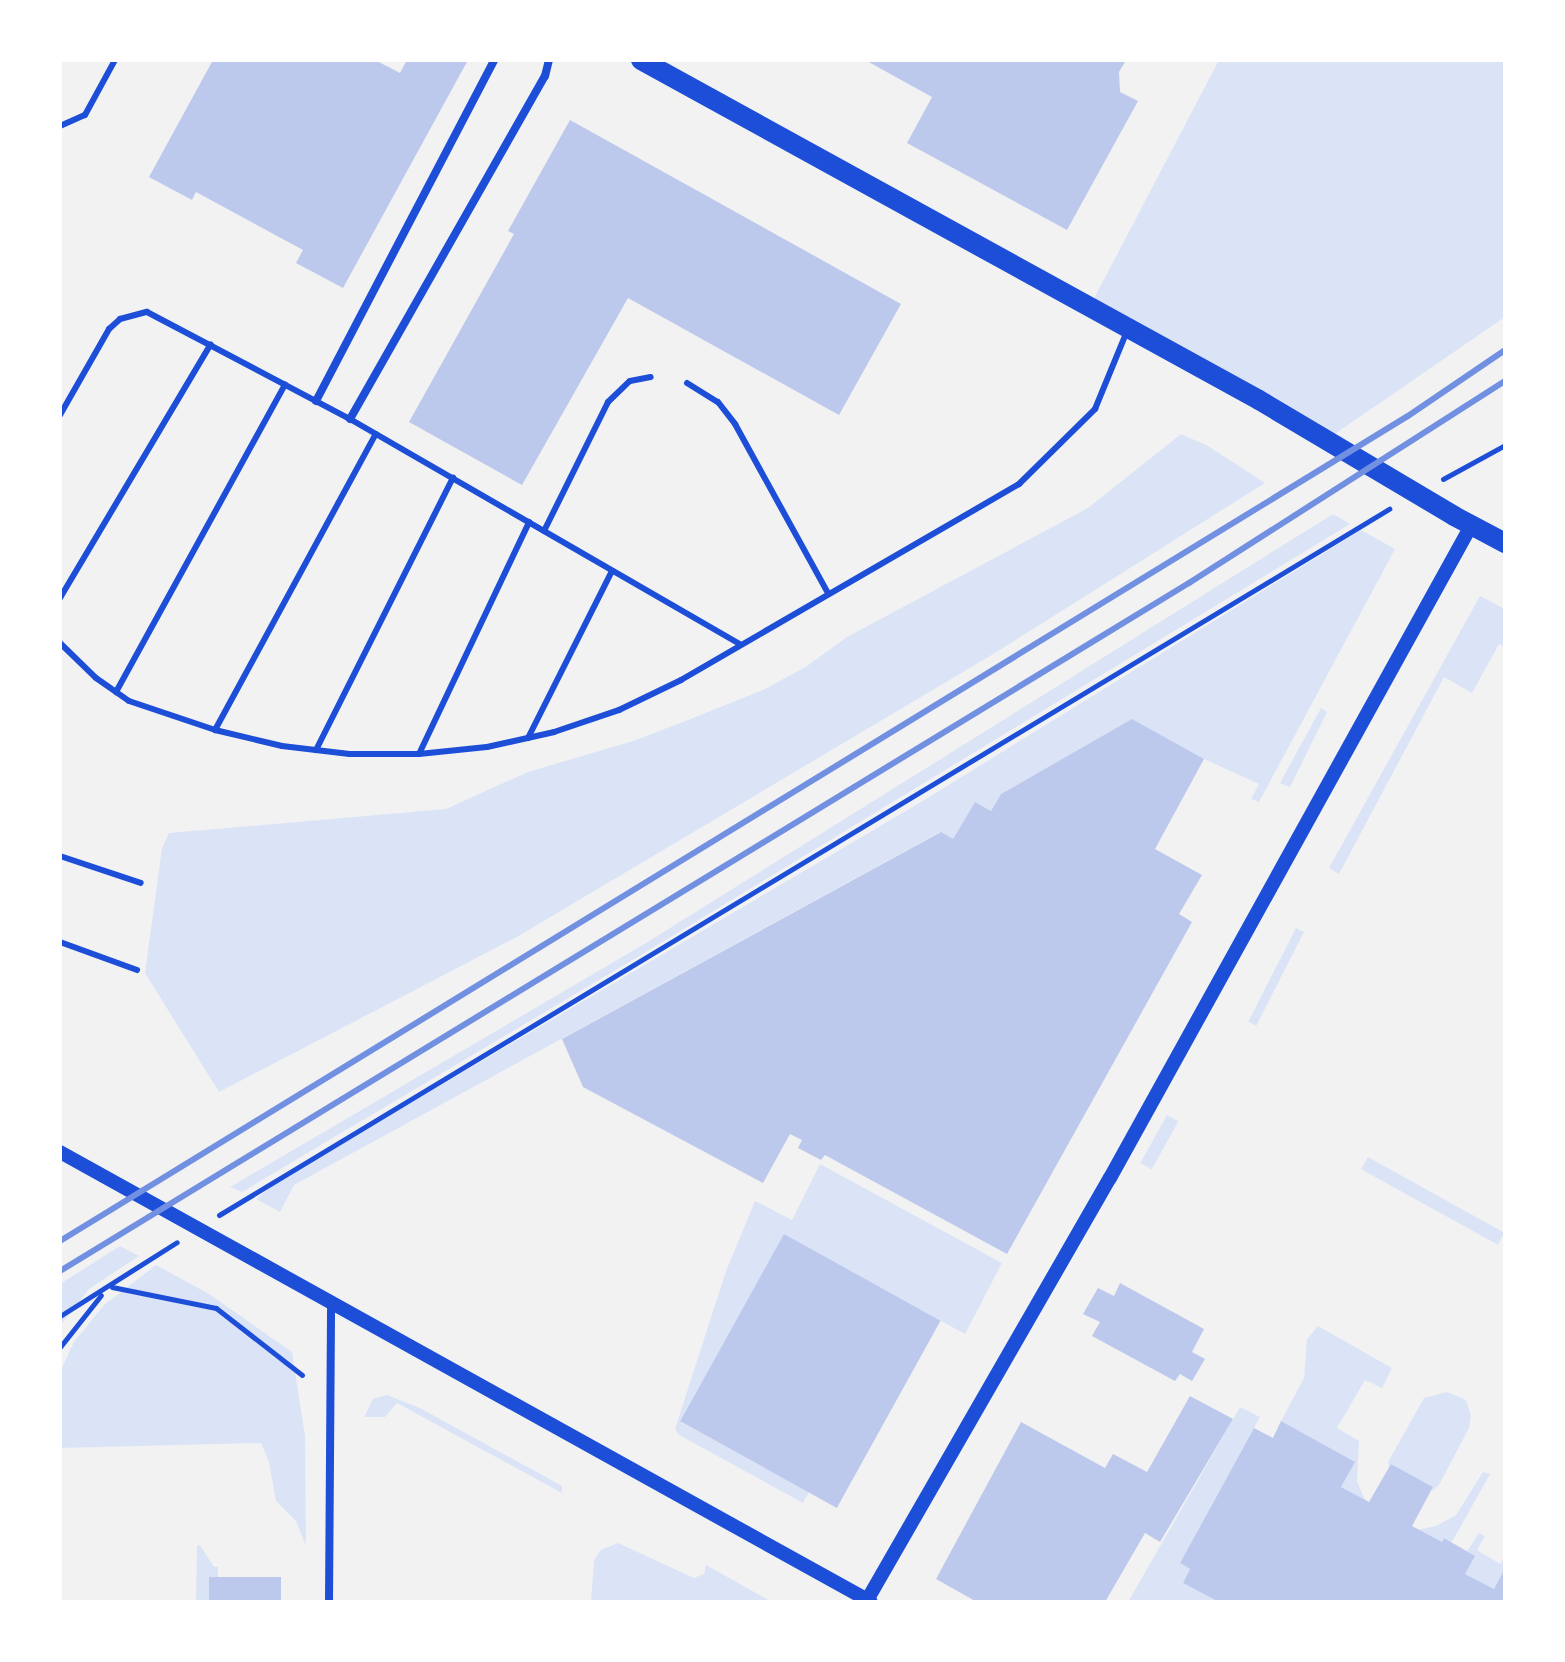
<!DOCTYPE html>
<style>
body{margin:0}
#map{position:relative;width:1565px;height:1662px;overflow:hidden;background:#f2f2f2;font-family:Inter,sans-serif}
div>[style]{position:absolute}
.green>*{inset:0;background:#dbe4f7;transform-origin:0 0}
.building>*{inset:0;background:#bdc9ec;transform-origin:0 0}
.path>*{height:5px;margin:-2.5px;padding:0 2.5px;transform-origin:2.5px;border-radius:2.5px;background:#1d4ed8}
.service>*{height:6px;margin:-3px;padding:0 3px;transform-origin:3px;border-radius:3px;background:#1d4ed8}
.minor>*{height:8px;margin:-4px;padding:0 4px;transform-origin:4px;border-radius:4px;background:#1d4ed8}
.tertiary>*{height:14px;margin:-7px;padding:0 7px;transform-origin:7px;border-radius:7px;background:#1d4ed8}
.primary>*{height:20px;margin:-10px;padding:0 10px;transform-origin:10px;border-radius:10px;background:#1d4ed8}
.rail>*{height:6px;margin:-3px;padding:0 3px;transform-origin:3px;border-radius:3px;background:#7290e2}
span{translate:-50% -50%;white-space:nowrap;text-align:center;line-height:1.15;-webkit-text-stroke:7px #fff;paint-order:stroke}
.frame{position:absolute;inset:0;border:62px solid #fff;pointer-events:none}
</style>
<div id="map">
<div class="green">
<div style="clip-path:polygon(1219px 60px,1505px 60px,1505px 317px,1326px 440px,1089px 308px)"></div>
<div style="clip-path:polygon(1181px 434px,1208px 446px,1265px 483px,995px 653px,515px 938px,219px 1092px,145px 973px,162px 848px,169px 833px,446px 809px,528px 772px,633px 741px,688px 720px,765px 689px,807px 666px,847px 637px,1088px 508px)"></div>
<div style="clip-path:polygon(1333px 514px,1350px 524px,651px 949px,242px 1192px,230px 1187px,646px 943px)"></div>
<div style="clip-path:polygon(1361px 530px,1395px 549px,1259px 802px,1251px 799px,1259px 784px,1204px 759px,1131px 720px,1001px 794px,991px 811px,975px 802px,953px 839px,940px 832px,294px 1185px,280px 1212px,256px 1199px,280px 1180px,926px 799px)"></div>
<div style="clip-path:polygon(1480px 596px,1505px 609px,1505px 647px,1499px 644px,1472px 693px,1444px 677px,1339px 874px,1329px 868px)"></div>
<div style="clip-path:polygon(1321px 708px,1327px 712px,1290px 787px,1280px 783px)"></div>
<div style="left:1296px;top:928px;width:9px;height:105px;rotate:27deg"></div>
<div style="left:1167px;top:1115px;width:13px;height:55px;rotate:29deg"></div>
<div style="left:1368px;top:1157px;width:156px;height:14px;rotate:29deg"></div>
<div style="clip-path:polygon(820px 1164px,1002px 1263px,965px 1334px,784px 1235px,681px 1422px,809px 1492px,803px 1503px,679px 1435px,675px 1429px,726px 1271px,755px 1201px,792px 1220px)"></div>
<div style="clip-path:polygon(120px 1246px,139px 1256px,89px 1289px,60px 1326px,60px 1284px)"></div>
<div style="clip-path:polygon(156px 1265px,209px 1294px,292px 1352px,305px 1436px,306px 1546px,296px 1521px,276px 1501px,269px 1462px,261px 1443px,60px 1448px,60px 1372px,74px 1342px,104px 1305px)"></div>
<div style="clip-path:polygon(1318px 1326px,1392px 1368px,1382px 1388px,1365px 1380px,1337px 1428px,1359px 1441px,1357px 1481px,1365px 1500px,1341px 1487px,1354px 1462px,1281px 1421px,1304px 1378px,1307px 1339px)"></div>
<div style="clip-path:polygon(1447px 1392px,1466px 1400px,1471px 1416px,1469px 1428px,1439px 1485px,1432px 1491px,1433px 1487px,1391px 1464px,1389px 1468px,1388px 1462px,1424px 1398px)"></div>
<div style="clip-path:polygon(387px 1395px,420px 1408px,562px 1486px,562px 1493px,397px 1403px,385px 1417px,364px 1417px,373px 1399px)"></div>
<div style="clip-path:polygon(1240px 1407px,1260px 1417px,1180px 1563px,1190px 1569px,1183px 1583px,1219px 1602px,1128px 1602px)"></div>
<div style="clip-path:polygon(1483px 1472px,1490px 1474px,1452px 1542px,1444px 1538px,1442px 1542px,1418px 1530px,1436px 1526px,1456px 1515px)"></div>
<div style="clip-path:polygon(1479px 1533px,1485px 1536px,1477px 1550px,1500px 1564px,1505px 1557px,1505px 1568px,1494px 1589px,1465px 1574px,1474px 1556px,1467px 1551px)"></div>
<div style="clip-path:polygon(618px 1543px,694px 1578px,704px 1574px,706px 1565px,772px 1602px,591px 1602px,594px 1560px,601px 1550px)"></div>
<div style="clip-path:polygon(200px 1545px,214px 1567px,218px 1567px,218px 1578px,209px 1578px,209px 1602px,196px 1602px,197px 1546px)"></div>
</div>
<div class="building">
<div style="clip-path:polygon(213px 60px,375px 60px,400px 73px,407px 60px,468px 60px,343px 288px,296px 263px,303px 250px,196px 192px,192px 200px,149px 177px)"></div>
<div style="clip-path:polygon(865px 60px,1126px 60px,1119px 72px,1120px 92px,1138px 101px,1067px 230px,907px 143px,932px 97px)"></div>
<div style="clip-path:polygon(570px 120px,901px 304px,839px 415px,628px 298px,522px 485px,409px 422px,514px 234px,508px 231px)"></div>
<div style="clip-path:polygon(1132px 719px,1204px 759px,1155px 849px,1202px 875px,1179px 914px,1192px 922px,1007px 1254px,825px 1155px,821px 1160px,798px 1148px,802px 1140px,790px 1134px,763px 1183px,583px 1087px,562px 1039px,941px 832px,953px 839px,975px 802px,991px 811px,1001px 794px)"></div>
<div style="left:784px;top:1234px;width:179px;height:214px;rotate:29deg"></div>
<div style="clip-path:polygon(1120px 1283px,1204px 1329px,1192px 1352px,1205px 1359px,1192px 1381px,1180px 1374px,1175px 1381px,1092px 1336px,1100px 1322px,1083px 1314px,1098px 1288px,1114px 1296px)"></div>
<div style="clip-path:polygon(1190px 1396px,1233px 1419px,1160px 1542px,1145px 1533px,1105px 1602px,977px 1602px,936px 1579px,1021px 1422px,1105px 1468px,1113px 1454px,1147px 1472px)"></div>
<div style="clip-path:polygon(1281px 1421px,1355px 1462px,1341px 1487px,1369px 1502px,1391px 1464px,1433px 1487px,1412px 1526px,1442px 1542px,1444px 1538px,1475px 1556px,1465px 1574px,1494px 1589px,1505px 1568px,1505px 1602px,1219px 1602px,1183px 1583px,1190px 1569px,1180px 1563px,1254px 1428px,1273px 1438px)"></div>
<div style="left:281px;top:1577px;width:25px;height:72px;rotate:90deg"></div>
</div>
<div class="path">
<div style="left:1443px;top:479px;width:71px;rotate:-28.7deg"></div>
<div style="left:219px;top:1215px;width:1367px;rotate:-31.11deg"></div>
<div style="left:112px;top:1287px;width:106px;rotate:11.4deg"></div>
<div style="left:216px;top:1308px;width:109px;rotate:37.9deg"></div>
<div style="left:60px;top:1316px;width:138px;rotate:-32.3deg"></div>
<div style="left:60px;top:1347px;width:66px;rotate:-51.7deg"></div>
</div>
<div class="service">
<div style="left:60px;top:126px;width:27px;rotate:-24deg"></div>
<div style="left:85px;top:115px;width:63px;rotate:-61.4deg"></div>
<div style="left:687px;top:383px;width:36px;rotate:32deg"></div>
<div style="left:718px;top:402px;width:28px;rotate:52deg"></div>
<div style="left:735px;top:424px;width:193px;rotate:61.2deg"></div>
<div style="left:60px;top:415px;width:99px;rotate:-60.3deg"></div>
<div style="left:109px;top:329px;width:15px;rotate:-42deg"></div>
<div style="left:120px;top:319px;width:28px;rotate:-15deg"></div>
<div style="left:147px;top:312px;width:229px;rotate:27.8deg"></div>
<div style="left:350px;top:419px;width:450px;rotate:30deg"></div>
<div style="left:544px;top:531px;width:144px;rotate:-63.6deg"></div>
<div style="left:608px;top:402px;width:30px;rotate:-44deg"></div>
<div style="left:630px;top:381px;width:21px;rotate:-11deg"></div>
<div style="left:60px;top:598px;width:295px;rotate:-59.3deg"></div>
<div style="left:60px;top:643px;width:50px;rotate:44.2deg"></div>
<div style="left:96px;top:678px;width:40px;rotate:34.9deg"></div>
<div style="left:129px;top:701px;width:91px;rotate:18.6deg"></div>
<div style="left:215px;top:730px;width:69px;rotate:13.4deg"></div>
<div style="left:282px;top:746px;width:68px;rotate:6.7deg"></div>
<div style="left:350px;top:754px;width:69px"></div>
<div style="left:419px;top:754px;width:68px;rotate:-5.9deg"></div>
<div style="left:487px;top:747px;width:69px;rotate:-12.6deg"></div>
<div style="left:554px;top:732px;width:69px;rotate:-18.7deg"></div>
<div style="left:619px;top:710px;width:69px;rotate:-25.8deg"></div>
<div style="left:681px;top:680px;width:391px;rotate:-30.1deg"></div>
<div style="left:1019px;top:484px;width:107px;rotate:-44.6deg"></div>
<div style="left:1095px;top:409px;width:84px;rotate:-67.7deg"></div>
<div style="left:116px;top:692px;width:351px;rotate:-61.2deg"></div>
<div style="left:215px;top:730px;width:337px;rotate:-61.5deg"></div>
<div style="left:528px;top:738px;width:187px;rotate:-63.3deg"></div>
<div style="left:316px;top:750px;width:305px;rotate:-63.3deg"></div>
<div style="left:419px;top:754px;width:257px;rotate:-64.6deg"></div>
<div style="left:60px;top:856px;width:85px;rotate:18.4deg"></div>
<div style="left:60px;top:942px;width:82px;rotate:20deg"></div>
</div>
<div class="minor">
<div style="left:316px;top:401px;width:385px;rotate:-62.4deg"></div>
<div style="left:350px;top:419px;width:395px;rotate:-60.4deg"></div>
<div style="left:545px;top:76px;width:16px;rotate:-76deg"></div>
<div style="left:329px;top:1602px;width:301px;rotate:-89.6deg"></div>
</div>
<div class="tertiary">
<div style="left:60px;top:1152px;width:927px;rotate:29.02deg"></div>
<div style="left:866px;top:1602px;width:489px;rotate:-60.1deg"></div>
<div style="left:1110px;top:1178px;width:745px;rotate:-61.03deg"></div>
</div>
<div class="primary">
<div style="left:641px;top:60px;width:705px;rotate:28.82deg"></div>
<div style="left:1259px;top:400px;width:227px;rotate:30.7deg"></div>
<div style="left:1454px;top:516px;width:58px;rotate:27.9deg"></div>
</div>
<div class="rail">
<div style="left:60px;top:1241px;width:1580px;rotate:-31.47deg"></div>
<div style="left:1408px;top:416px;width:117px;rotate:-34.2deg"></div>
<div style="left:60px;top:1271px;width:1322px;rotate:-31.36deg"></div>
<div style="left:1189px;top:583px;width:375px;rotate:-32.6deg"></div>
</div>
<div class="frame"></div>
</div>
